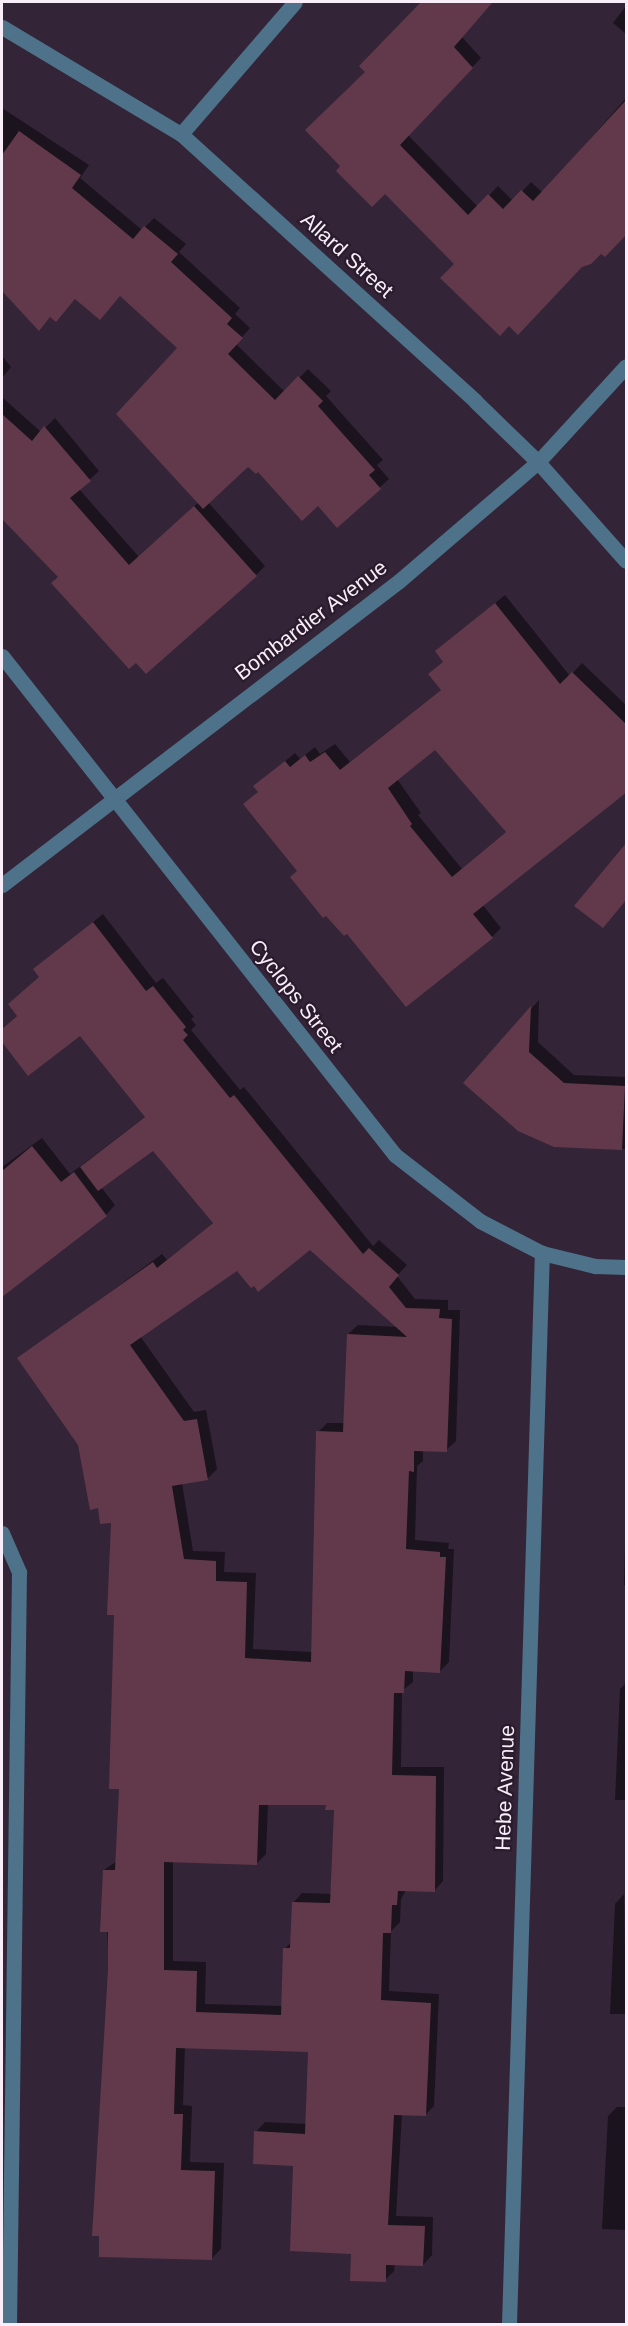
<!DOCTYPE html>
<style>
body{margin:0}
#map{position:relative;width:628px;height:2326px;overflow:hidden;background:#342437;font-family:Helvetica,sans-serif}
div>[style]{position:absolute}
.shadow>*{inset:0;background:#0007}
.building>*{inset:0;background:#62394b}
.minor>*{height:15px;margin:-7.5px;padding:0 7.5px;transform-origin:7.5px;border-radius:7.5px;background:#4d7289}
span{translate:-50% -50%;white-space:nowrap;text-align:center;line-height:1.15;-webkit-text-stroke:4.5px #2a1b2d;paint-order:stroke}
.street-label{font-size:21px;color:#f8edf9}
.frame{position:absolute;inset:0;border:3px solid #f8edf9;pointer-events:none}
</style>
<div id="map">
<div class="shadow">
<div style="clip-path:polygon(423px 2px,493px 2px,462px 37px,481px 58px,408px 135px,478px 207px,498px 186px,513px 201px,531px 182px,543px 193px,626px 98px,626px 232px,601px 252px,456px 264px,385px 192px,343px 166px,367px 72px,361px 66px)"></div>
<div style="clip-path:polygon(626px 6px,626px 34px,613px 23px)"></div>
<div style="clip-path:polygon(2px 108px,89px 165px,80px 178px,142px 230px,154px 218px,186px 244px,179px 252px,240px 308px,235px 314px,250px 328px,236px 344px,285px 392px,308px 369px,331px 391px,326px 396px,383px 460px,377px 465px,389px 479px,337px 526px,318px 504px,248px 465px,208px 502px,265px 566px,256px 575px,60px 577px,2px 518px,2px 397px,41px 432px,55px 418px,99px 471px,79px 489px,139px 557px,199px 502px,179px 348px,121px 295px,76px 298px,56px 320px,51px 316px,39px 329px,2px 289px)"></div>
<div style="clip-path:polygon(2px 356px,11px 367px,2px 378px)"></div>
<div style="clip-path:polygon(evenodd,505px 595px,570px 676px,582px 663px,626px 705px,626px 790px,482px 904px,501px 928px,492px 937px,298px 871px,245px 804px,259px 791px,255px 786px,295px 753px,300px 759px,315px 747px,320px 754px,335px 744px,350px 762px,442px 689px,444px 661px,437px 651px,505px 595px,435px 748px,507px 831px,462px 869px,418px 815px,421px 813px,397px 779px,435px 748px)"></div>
<div style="clip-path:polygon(evenodd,103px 914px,156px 983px,163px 978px,194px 1017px,191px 1019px,196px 1025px,191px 1030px,240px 1090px,244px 1087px,373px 1246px,379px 1240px,407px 1265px,397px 1276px,415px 1299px,448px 1300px,448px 1310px,460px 1310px,456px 1441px,446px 1450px,423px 1450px,423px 1461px,417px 1466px,415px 1540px,449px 1543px,448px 1549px,454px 1549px,449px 1662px,439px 1672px,413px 1670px,413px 1682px,402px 1691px,401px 1767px,444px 1767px,443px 1881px,434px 1891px,406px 1890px,401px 1899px,400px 1922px,391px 1931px,389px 1991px,439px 1994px,434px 2106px,425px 2115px,402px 2114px,396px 2216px,433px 2217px,432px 2255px,423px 2265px,395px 2264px,394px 2271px,385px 2280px,353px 2252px,295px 2165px,256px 2132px,265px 2122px,307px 2124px,309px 2051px,185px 2046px,183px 2105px,192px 2106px,190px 2162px,224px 2163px,221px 2249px,211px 2259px,109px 1970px,104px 1870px,117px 1861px,120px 1788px,112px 1521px,99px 1506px,79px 1444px,19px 1359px,162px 1254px,167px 1260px,214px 1222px,153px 1149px,101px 1187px,115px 1205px,106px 1215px,2px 1295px,2px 1167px,42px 1138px,70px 1174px,146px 1116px,80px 1033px,29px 1074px,2px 1039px,2px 1029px,18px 1015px,40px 977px,35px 969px,103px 914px,310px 1248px,398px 1327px,358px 1325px,348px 1334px,345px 1423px,327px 1423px,318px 1432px,312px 1652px,253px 1649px,256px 1573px,224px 1572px,225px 1552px,193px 1551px,182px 1483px,207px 1479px,217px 1469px,206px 1410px,194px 1412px,140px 1336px,237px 1269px,310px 1248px,103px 914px,268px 1803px,327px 1803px,335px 1809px,332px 1894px,302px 1893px,293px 1903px,292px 1942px,284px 1949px,282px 2006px,205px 2004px,206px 1962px,173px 1961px,173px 1861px,256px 1864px,266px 1854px,268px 1803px)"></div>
<div style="clip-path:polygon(539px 1000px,538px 1042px,574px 1075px,626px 1077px,626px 1149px,555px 1146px,466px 1083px)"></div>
<div style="clip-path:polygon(626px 1544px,626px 1585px,624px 1585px,625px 1546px)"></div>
<div style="clip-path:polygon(626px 1683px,626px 1800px,615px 1800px,620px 1689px)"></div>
<div style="clip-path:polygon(624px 1894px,626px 2014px,610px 2014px,615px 1904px)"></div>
<div style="clip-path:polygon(617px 2107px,626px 2107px,626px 2230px,602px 2229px,608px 2116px)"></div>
</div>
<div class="building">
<div style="clip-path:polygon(421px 2px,493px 2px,454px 47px,473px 68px,400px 145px,468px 215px,488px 194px,503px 209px,521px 190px,533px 201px,627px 99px,627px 234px,605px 257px,601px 254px,591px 264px,582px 267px,518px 335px,509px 326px,500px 336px,440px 278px,454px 264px,385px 194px,372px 207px,336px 171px,340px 166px,305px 130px,365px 72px,359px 66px)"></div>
<div style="clip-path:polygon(19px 131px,81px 175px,72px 188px,133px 239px,144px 226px,178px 254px,171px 262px,232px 318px,227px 324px,243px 338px,228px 354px,275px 400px,298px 376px,323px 401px,318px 406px,375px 470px,369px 475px,381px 489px,337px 528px,318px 506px,302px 521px,258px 472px,256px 474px,248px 467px,203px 509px,116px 414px,177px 348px,120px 296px,100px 320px,75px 299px,56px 322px,50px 317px,39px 331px,2px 291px,2px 155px)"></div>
<div style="clip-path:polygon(2px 414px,32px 441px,44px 426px,91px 481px,70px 498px,129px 565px,194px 506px,257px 576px,146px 674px,136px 663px,129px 669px,51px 583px,58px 577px,2px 519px)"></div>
<div style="clip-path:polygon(evenodd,495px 603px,560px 684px,572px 672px,627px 725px,627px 792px,473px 914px,493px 938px,406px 1007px,347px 934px,344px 936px,326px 916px,323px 918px,290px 877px,297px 871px,243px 804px,258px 792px,253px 786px,285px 761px,290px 767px,305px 755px,310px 762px,325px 752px,340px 770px,441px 690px,428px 674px,443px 662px,435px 651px,495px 603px,435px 750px,506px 832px,452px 877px,410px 826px,412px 824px,388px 788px,435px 750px)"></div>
<div style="clip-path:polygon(627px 842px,627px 899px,603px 928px,574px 906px)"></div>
<div style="clip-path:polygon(evenodd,93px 922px,146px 991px,153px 986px,186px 1027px,183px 1030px,188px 1035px,183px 1040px,230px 1098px,234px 1095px,363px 1254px,369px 1248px,399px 1275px,389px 1287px,406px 1308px,440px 1309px,439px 1318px,452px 1319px,447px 1452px,414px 1451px,414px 1472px,409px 1471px,406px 1549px,440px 1552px,440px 1557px,446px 1557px,440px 1673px,405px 1671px,404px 1693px,394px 1693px,392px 1775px,436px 1776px,435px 1892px,398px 1891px,397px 1905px,392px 1905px,391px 1933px,383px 1933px,381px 2000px,431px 2003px,426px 2116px,394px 2115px,388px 2225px,425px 2226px,423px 2266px,386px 2265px,386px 2282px,350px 2281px,351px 2254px,290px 2251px,293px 2166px,253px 2164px,254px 2131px,305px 2134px,308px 2052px,176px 2048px,174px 2114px,183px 2114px,181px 2170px,215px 2171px,212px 2260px,99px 2257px,99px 2236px,92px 2236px,108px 1970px,108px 1932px,100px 1932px,103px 1870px,115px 1870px,119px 1789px,109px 1789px,114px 1615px,107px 1615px,111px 1523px,100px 1524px,98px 1508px,90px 1510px,78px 1445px,17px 1358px,153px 1262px,157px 1268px,213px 1223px,153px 1151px,98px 1191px,80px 1167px,145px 1117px,80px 1036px,28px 1076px,2px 1042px,2px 1029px,17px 1016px,8px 1004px,39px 977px,33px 969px,93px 922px,310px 1250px,407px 1337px,347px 1334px,343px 1432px,316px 1431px,311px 1662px,245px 1658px,247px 1582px,216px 1581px,216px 1561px,184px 1559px,172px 1486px,208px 1480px,197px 1419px,184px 1421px,130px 1345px,237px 1271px,251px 1288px,254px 1286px,258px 1292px,310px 1250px,93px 922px,259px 1805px,326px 1805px,325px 1810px,334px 1810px,330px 1903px,292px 1902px,290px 1948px,283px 1948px,281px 2015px,196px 2012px,197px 1971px,164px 1970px,164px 1862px,257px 1865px,259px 1805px)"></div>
<div style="clip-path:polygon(531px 1006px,529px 1052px,564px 1083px,625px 1086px,622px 1150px,554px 1147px,518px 1131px,463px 1083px)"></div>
<div style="clip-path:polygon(32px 1146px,61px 1182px,74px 1172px,107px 1216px,2px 1297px,2px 1171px)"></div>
</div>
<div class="minor">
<div style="left:2px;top:27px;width:209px;rotate:30.9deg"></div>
<div style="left:181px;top:134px;width:397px;rotate:42.2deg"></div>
<div style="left:475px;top:401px;width:88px;rotate:44.1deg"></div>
<div style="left:538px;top:462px;width:132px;rotate:48.4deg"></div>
<div style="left:181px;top:134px;width:174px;rotate:-49.2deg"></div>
<div style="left:2px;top:656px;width:635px;rotate:51.78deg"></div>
<div style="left:395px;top:1155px;width:108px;rotate:37.8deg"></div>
<div style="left:480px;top:1221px;width:70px;rotate:27.3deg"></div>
<div style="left:542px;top:1253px;width:55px;rotate:13.8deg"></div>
<div style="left:595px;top:1266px;width:31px;rotate:2deg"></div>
<div style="left:2px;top:885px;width:500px;rotate:-37.44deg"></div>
<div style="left:399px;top:581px;width:183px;rotate:-40.6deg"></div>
<div style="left:538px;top:462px;width:130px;rotate:-47.5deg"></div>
<div style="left:2px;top:1533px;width:43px;rotate:66.4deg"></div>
<div style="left:19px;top:1572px;width:752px;rotate:90.76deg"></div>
<div style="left:509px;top:2324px;width:1072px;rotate:-88.24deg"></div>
</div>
<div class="street-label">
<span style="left:347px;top:255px;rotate:42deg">Allard Street</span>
<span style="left:311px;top:620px;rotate:-37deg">Bombardier Avenue</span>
<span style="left:296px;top:996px;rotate:52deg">Cyclops Street</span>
<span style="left:505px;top:1788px;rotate:-88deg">Hebe Avenue</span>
</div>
<div class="frame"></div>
</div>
